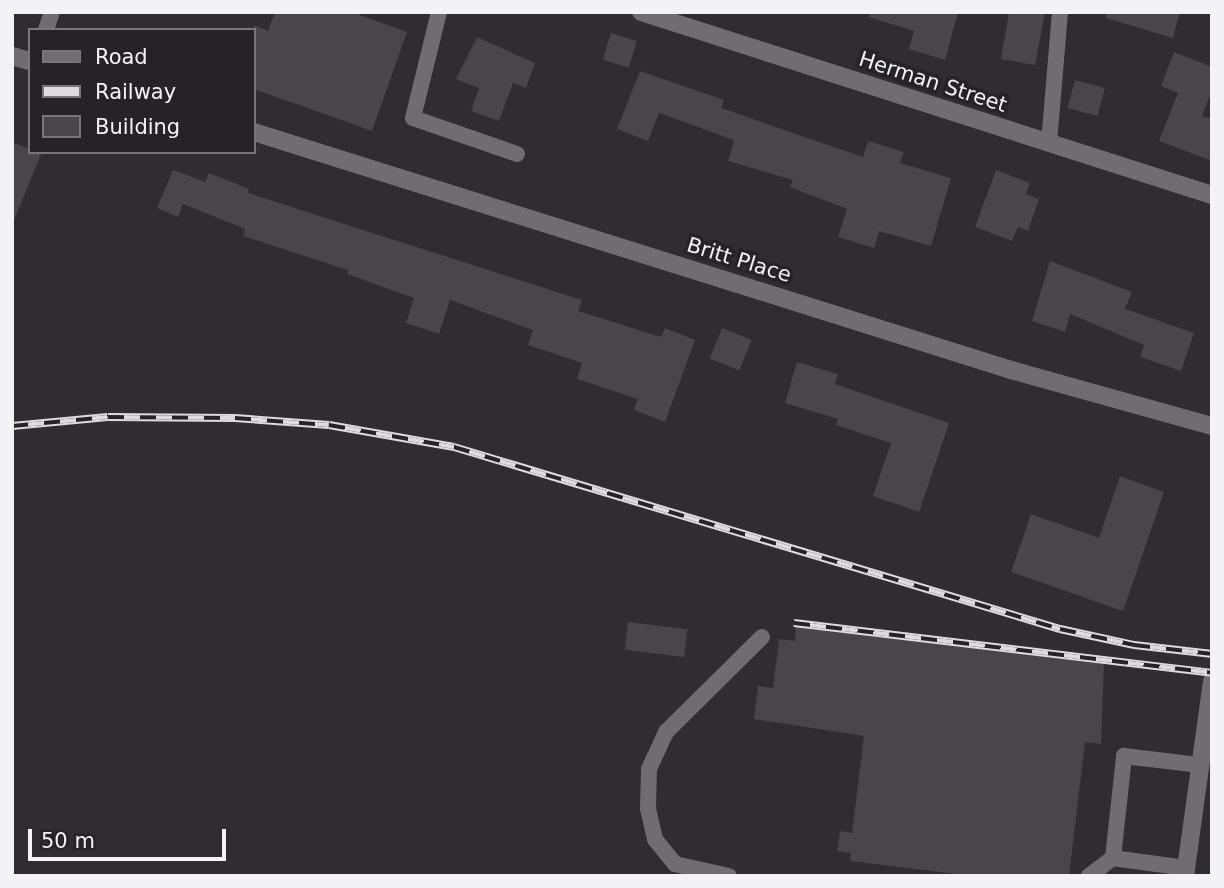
<!DOCTYPE html>
<style>
body{margin:0}
#map{position:relative;width:1224px;height:888px;overflow:hidden;background:#2f2c32;font-family:"DejaVu Sans",sans-serif}
div>[style]{position:absolute}
.building>*{inset:0;background:#48454b;transform-origin:0 0}
.lane>*{height:16px;margin:-8px;padding:0 8px;transform-origin:8px;border-radius:8px;background:#6f6d70}
.street>*{height:18px;margin:-9px;padding:0 9px;transform-origin:9px;border-radius:9px;background:#6f6d70}
.rail>*{height:8px;margin-top:-4px;transform-origin:0;background:repeating-linear-gradient(90deg,#252328 0 16px,#dcdbde 0 32px);box-sizing:border-box;border-block:2px solid #dcdbde}
span{translate:-50% -50%;white-space:nowrap;text-align:center;line-height:1.15;-webkit-text-stroke:7px #252328;paint-order:stroke}
.street-label{font-size:21px;color:#f3f2f5}
.frame{position:absolute;inset:0;border:14px solid #f3f2f5;pointer-events:none}
.legend{position:absolute;left:28px;top:28px;width:228px;height:126px;box-sizing:border-box;background:#252328;border:2px solid #77767a;margin:0;padding:9px 12px;list-style:none;font-size:21px;color:#f3f2f5}
.legend li{display:flex;align-items:center;gap:14px;height:35px}
.legend b{width:35px;border:2px solid #77767a}
.scale{position:absolute;left:28px;top:829px;width:198px;height:32px;box-sizing:border-box;border:4px solid #f3f2f5;border-top:0;padding-left:9px;font-size:21px;line-height:24px;white-space:nowrap;color:#f3f2f5;-webkit-text-stroke:5px #252328;paint-order:stroke}
</style>
<div id="map">
<div class="building">
<div style="clip-path:polygon(275px 12px,352px 12px,407px 32px,372px 131px,254px 89px,254px 25px,268px 31px)"></div>
<div style="clip-path:polygon(869px 12px,958px 12px,945px 60px,909px 49px,914px 31px,869px 17px)"></div>
<div style="clip-path:polygon(1009px 12px,1045px 12px,1035px 65px,1001px 59px)"></div>
<div style="clip-path:polygon(1107px 12px,1180px 12px,1173px 38px,1106px 18px)"></div>
<div style="left:611px;top:33px;width:27px;height:28px;rotate:17deg"></div>
<div style="clip-path:polygon(477px 37px,535px 63px,526px 88px,513px 83px,499px 121px,471px 111px,479px 88px,456px 79px)"></div>
<div style="clip-path:polygon(1174px 52px,1212px 67px,1212px 90px,1202px 116px,1212px 119px,1212px 161px,1159px 141px,1178px 93px,1161px 86px)"></div>
<div style="clip-path:polygon(640px 71px,724px 100px,721px 108px,863px 157px,868px 141px,904px 152px,900px 163px,951px 178px,931px 246px,879px 231px,874px 248px,838px 237px,847px 209px,790px 187px,793px 180px,728px 161px,734px 140px,659px 113px,648px 141px,617px 129px)"></div>
<div style="left:1075px;top:80px;width:31px;height:29px;rotate:15deg"></div>
<div style="clip-path:polygon(12px 142px,41px 154px,13px 223px,12px 222px)"></div>
<div style="clip-path:polygon(173px 170px,205px 182px,209px 173px,249px 189px,248px 193px,582px 300px,578px 311px,661px 337px,665px 328px,695px 340px,665px 422px,634px 410px,638px 399px,577px 379px,582px 363px,528px 345px,533px 330px,450px 300px,439px 334px,406px 323px,414px 298px,347px 274px,348px 270px,243px 236px,245px 229px,183px 204px,178px 217px,157px 208px)"></div>
<div style="clip-path:polygon(996px 170px,1030px 183px,1026px 194px,1039px 199px,1028px 231px,1018px 227px,1012px 241px,975px 227px)"></div>
<div style="clip-path:polygon(1050px 261px,1132px 292px,1125px 309px,1194px 333px,1181px 371px,1140px 357px,1144px 345px,1070px 314px,1065px 332px,1032px 321px)"></div>
<div style="left:722px;top:328px;width:32px;height:33px;rotate:22deg"></div>
<div style="clip-path:polygon(797px 362px,838px 374px,835px 384px,949px 423px,919px 512px,873px 496px,891px 443px,836px 425px,838px 419px,785px 403px)"></div>
<div style="clip-path:polygon(1120px 476px,1164px 492px,1123px 611px,1011px 572px,1031px 514px,1099px 538px)"></div>
<div style="left:628px;top:622px;width:60px;height:28px;rotate:7deg"></div>
<div style="clip-path:polygon(796px 626px,1104px 664px,1101px 744px,1085px 742px,1069px 876px,972px 876px,850px 861px,851px 853px,837px 851px,840px 831px,852px 833px,864px 736px,754px 719px,758px 686px,773px 688px,779px 639px,795px 641px)"></div>
</div>
<div class="lane">
<div style="left:439px;top:12px;width:109px;rotate:103.8deg"></div>
<div style="left:413px;top:118px;width:110px;rotate:19.1deg"></div>
<div style="left:46px;top:30px;width:19px;rotate:-72deg"></div>
<div style="left:1049px;top:143px;width:131px;rotate:-85.2deg"></div>
<div style="left:1186px;top:868px;width:74px;rotate:-172.2deg"></div>
<div style="left:1113px;top:858px;width:103px;rotate:-83.8deg"></div>
<div style="left:1124px;top:756px;width:77px;rotate:6.8deg"></div>
<div style="left:729px;top:876px;width:55px;rotate:-167.5deg"></div>
<div style="left:675px;top:864px;width:32px;rotate:-129deg"></div>
<div style="left:655px;top:839px;width:31px;rotate:-103deg"></div>
<div style="left:648px;top:809px;width:40px;rotate:-88.6deg"></div>
<div style="left:649px;top:769px;width:41px;rotate:-65.3deg"></div>
<div style="left:666px;top:732px;width:135px;rotate:-44.7deg"></div>
<div style="left:1089px;top:876px;width:30px;rotate:-37deg"></div>
</div>
<div class="street">
<div style="left:641px;top:12px;width:600px;rotate:17.77deg"></div>
<div style="left:12px;top:56px;width:19px;rotate:16deg"></div>
<div style="left:254px;top:132px;width:794px;rotate:17.45deg"></div>
<div style="left:1011px;top:370px;width:209px;rotate:15.6deg"></div>
<div style="left:1185px;top:876px;width:197px;rotate:-82.1deg"></div>
</div>
<div class="rail">
<div style="left:12px;top:426px;width:96px;rotate:-5.4deg"></div>
<div style="left:108px;top:417px;width:127px;rotate:0.5deg"></div>
<div style="left:235px;top:418px;width:94px;rotate:4.3deg"></div>
<div style="left:329px;top:425px;width:127px;rotate:10deg"></div>
<div style="left:454px;top:447px;width:633px;rotate:16.72deg"></div>
<div style="left:1060px;top:629px;width:76px;rotate:12.2deg"></div>
<div style="left:1134px;top:645px;width:79px;rotate:6.6deg"></div>
<div style="left:794px;top:623px;width:421px;rotate:6.8deg"></div>
</div>
<div class="street-label">
<span style="left:933px;top:82px;rotate:18deg">Herman Street</span>
<span style="left:739px;top:260px;rotate:17deg">Britt Place</span>
</div>
<div class="frame"></div>
<ul class="legend">
<li><b style="height:9px;background:#6f6d70"></b>Road</li>
<li><b style="height:9px;background:#dcdbde"></b>Railway</li>
<li><b style="height:19px;background:#48454b"></b>Building</li>
</ul>
<div class="scale">50 m</div>
</div>
